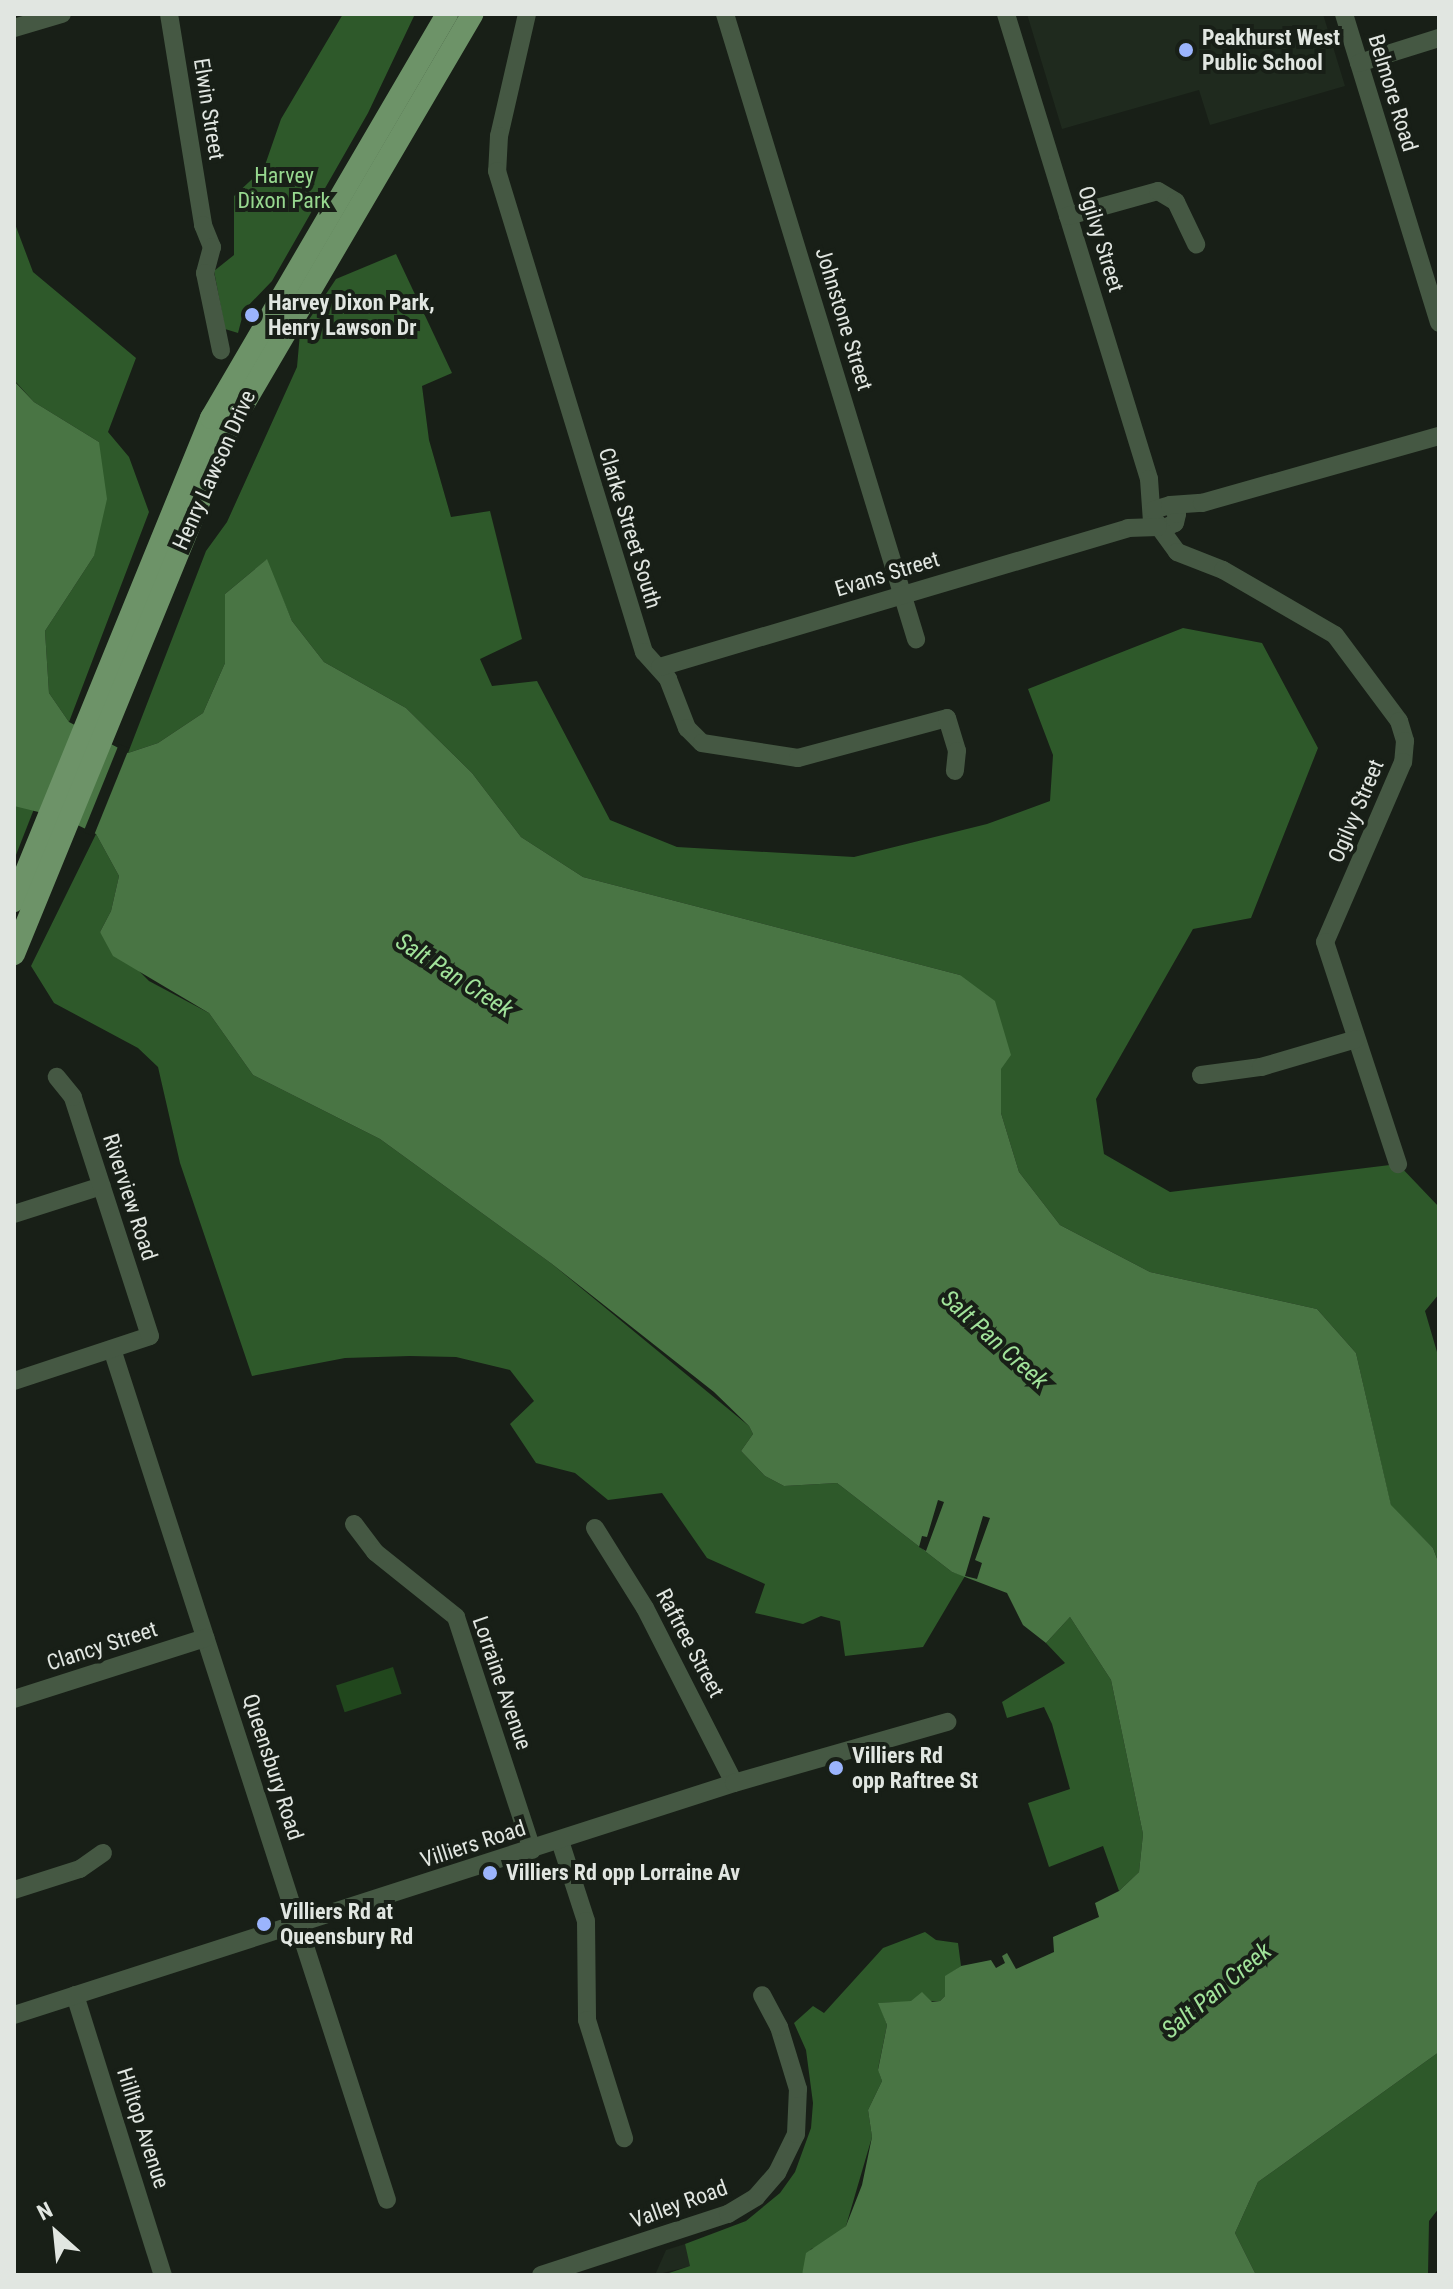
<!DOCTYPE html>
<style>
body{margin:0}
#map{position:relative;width:1453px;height:2289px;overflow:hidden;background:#181f17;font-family:"Roboto Condensed",sans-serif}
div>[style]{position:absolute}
.built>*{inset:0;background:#1f2a1e}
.green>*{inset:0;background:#21471d;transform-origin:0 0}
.forest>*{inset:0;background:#2e592a}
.water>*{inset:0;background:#497544}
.pier>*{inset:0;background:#181f17;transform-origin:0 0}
.minor>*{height:18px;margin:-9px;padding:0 9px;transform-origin:9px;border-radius:9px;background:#455843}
.major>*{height:22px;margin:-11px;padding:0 11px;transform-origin:11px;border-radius:11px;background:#6d9368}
.dots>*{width:22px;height:22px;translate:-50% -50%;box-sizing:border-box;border:4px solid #181f17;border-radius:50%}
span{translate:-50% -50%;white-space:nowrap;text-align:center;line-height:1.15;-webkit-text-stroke:8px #181f17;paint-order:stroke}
.poi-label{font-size:22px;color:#e1e6e1;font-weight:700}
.left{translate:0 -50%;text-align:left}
.street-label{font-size:22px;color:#e1e6e1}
.park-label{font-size:22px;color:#97d88f}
.water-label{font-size:24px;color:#a1e39a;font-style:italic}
.frame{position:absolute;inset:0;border:16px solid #e1e6e1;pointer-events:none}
.north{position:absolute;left:16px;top:2193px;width:80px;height:80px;-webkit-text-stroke:6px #181f17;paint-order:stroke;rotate:333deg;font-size:22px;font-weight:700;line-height:32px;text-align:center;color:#e1e6e1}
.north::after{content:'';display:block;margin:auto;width:28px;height:36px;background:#e1e6e1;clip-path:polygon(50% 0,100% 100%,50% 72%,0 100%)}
</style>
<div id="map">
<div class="built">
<div style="clip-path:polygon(1027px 14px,1323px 14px,1345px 86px,1210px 125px,1199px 90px,1062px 129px)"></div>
<div style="clip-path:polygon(685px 2244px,691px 2266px,655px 2275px,666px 2250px)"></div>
</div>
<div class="green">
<div style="left:393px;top:1667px;width:28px;height:60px;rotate:72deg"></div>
</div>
<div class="forest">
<div style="clip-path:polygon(343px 14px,415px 14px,368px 113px,272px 281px,244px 310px,238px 333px,225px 329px,214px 271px,234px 255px,234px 196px,264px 168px,281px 119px)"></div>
<div style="clip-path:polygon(15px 224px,33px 272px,136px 358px,108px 432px,129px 457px,149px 512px,69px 722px,49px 693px,45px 631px,94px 556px,99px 442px,34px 402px,14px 380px)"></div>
<div style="clip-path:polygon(396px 254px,452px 373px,422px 386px,429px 440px,451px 517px,490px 511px,522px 639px,480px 659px,492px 686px,537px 681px,610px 820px,677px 847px,854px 857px,987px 824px,1050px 801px,1053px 755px,1028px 689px,1183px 628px,1262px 643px,1318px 748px,1251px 918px,1193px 929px,1096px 1099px,1104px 1154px,1170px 1192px,1398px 1164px,1439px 1207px,1439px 1294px,1425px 1311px,1437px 1352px,1439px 1564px,1433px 1548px,1391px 1506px,1356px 1353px,1317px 1309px,1150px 1272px,1060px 1225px,1019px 1172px,1001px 1113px,1001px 1069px,960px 975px,583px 877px,521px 837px,472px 773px,406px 708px,324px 662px,292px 621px,266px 560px,225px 594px,225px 663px,203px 713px,158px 743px,128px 753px,206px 551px,227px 522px,297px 367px,300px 333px,336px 279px)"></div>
<div style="clip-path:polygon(20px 804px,34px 809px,14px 860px,14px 806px)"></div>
<div style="clip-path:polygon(96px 834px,119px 876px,111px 911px,100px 932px,149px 981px,209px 1013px,253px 1075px,380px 1139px,552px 1264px,749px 1426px,753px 1434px,741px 1451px,765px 1476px,784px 1486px,837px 1483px,952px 1572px,965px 1576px,923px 1647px,845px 1656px,840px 1621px,821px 1616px,803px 1624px,755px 1613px,765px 1584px,707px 1558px,662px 1493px,608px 1500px,575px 1473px,536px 1463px,510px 1424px,534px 1401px,510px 1370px,456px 1357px,410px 1356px,345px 1358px,252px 1376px,180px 1163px,158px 1067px,138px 1048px,54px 1003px,31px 966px)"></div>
<div style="clip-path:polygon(1070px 1617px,1111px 1680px,1143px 1834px,1139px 1872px,1119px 1891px,1103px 1846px,1049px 1867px,1028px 1803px,1070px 1789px,1052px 1724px,1044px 1707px,1007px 1718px,1002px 1702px,1065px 1663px,1046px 1643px)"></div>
<div style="clip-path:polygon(925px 1932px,936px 1940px,958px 1943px,961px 1966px,945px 1977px,945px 1996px,940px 2001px,879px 2003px,887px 2025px,878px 2069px,882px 2081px,868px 2110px,872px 2137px,846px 2226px,824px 2245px,811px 2249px,802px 2275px,663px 2275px,690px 2266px,685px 2244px,746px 2221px,780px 2193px,795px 2172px,811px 2128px,813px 2103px,806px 2050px,794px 2023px,813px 2006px,824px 2013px,883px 1948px)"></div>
<div style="clip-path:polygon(1439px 2052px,1439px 2208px,1429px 2221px,1428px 2275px,1256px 2275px,1235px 2233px,1258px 2182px)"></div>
</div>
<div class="water">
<div style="clip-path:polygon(14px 381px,34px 402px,99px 442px,107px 499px,94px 556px,45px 631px,49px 693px,69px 722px,128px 753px,158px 743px,203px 713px,225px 663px,225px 594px,267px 559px,292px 621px,324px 662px,406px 708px,472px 773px,521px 837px,583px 877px,960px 975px,995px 1001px,1011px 1055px,1001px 1069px,1001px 1113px,1019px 1172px,1060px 1225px,1150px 1272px,1317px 1309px,1356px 1353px,1391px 1505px,1433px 1548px,1439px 1564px,1439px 2052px,1258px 2182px,1235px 2233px,1256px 2275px,802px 2275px,806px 2253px,846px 2226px,862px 2185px,872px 2137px,868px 2110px,882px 2081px,878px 2070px,887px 2025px,878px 2003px,911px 2001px,922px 1992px,932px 2002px,940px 2001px,945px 1996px,945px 1976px,961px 1966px,991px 1960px,996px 1968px,1005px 1963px,1002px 1956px,1007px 1953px,1016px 1969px,1043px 1957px,1054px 1952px,1053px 1937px,1099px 1917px,1095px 1903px,1119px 1891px,1139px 1872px,1143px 1834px,1111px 1680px,1070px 1617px,1046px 1643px,1023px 1625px,1007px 1593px,952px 1572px,837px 1483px,784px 1486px,765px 1476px,741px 1451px,753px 1434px,749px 1426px,714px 1392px,552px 1264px,380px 1139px,253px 1075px,209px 1013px,113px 956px,100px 932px,111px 911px,119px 876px,96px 834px,63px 818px,14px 806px)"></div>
</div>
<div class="pier">
<div style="left:119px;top:744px;width:11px;height:95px;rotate:22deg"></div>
<div style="clip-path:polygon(938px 1500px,944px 1502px,926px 1551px,919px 1547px,922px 1536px,927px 1537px)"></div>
<div style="clip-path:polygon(983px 1516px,990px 1518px,975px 1560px,982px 1563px,977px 1579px,965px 1576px)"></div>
</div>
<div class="minor">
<div style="left:169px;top:14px;width:214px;rotate:80.8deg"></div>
<div style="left:203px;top:225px;width:24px;rotate:68deg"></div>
<div style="left:212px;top:247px;width:27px;rotate:105deg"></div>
<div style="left:205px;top:273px;width:79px;rotate:78.3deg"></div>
<div style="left:527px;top:14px;width:125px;rotate:102.9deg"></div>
<div style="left:499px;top:136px;width:35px;rotate:93deg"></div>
<div style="left:497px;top:171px;width:503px;rotate:73.01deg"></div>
<div style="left:644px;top:652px;width:36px;rotate:48deg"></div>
<div style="left:668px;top:679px;width:53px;rotate:68.8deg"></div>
<div style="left:687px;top:728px;width:21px;rotate:45deg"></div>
<div style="left:702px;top:743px;width:97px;rotate:8.9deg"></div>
<div style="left:798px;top:758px;width:154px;rotate:-15deg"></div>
<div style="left:947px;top:718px;width:34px;rotate:73deg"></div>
<div style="left:957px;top:751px;width:20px;rotate:96deg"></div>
<div style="left:725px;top:14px;width:654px;rotate:73.01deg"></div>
<div style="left:1006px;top:14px;width:486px;rotate:72.9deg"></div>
<div style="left:1149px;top:479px;width:39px;rotate:86deg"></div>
<div style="left:1152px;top:518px;width:16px;rotate:45deg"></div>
<div style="left:1163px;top:529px;width:13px;rotate:-27deg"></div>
<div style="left:1175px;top:523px;width:9px;rotate:-77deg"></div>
<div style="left:1177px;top:514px;width:11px;rotate:-128deg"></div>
<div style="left:1170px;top:505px;width:17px;rotate:163deg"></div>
<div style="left:1344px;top:14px;width:323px;rotate:72.9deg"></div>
<div style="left:14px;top:28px;width:50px;rotate:-16.3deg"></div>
<div style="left:1359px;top:63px;width:84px;rotate:-17.4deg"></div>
<div style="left:1068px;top:216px;width:93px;rotate:-15.5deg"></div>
<div style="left:1158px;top:191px;width:21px;rotate:31deg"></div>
<div style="left:1176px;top:202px;width:47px;rotate:64.5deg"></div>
<div style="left:1170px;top:505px;width:32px;rotate:-4deg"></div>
<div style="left:1202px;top:503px;width:246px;rotate:-15.8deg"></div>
<div style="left:1159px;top:527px;width:31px;rotate:54deg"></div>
<div style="left:1177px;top:552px;width:49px;rotate:21.4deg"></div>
<div style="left:1223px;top:570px;width:129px;rotate:30.1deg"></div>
<div style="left:1335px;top:635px;width:107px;rotate:53.3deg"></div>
<div style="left:1399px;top:721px;width:21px;rotate:73deg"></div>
<div style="left:1405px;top:741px;width:21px;rotate:95deg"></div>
<div style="left:1403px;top:762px;width:196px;rotate:113.4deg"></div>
<div style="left:1325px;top:942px;width:234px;rotate:71.8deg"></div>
<div style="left:660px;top:667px;width:488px;rotate:-16.5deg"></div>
<div style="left:1128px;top:528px;width:30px;rotate:-2deg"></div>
<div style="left:1201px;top:1075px;width:61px;rotate:-7.6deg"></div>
<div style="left:1261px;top:1067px;width:99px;rotate:-16.4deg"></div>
<div style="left:14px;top:1214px;width:92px;rotate:-17.7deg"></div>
<div style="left:112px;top:1349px;width:894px;rotate:72.09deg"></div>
<div style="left:14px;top:1381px;width:143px;rotate:-18.3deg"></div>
<div style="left:150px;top:1336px;width:251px;rotate:-107.9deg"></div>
<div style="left:73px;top:1097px;width:26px;rotate:-129deg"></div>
<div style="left:354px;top:1524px;width:35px;rotate:53deg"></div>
<div style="left:375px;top:1552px;width:104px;rotate:38.7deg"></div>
<div style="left:456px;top:1617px;width:245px;rotate:71.9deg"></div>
<div style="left:595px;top:1528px;width:94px;rotate:58deg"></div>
<div style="left:645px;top:1608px;width:196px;rotate:63deg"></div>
<div style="left:14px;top:1699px;width:201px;rotate:-17.7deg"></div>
<div style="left:560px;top:1841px;width:84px;rotate:72deg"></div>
<div style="left:586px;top:1921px;width:99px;rotate:89.4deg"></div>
<div style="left:587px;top:2020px;width:124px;rotate:72.6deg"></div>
<div style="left:14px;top:1890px;width:69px;rotate:-17.7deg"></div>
<div style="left:80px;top:1869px;width:28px;rotate:-35deg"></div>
<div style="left:75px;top:1995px;width:294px;rotate:72.6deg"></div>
<div style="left:14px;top:2015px;width:756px;rotate:-17.86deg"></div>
<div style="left:734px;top:1783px;width:222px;rotate:-16deg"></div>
<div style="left:541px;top:2275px;width:197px;rotate:-18.1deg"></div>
<div style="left:728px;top:2214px;width:33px;rotate:-31deg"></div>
<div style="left:756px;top:2197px;width:32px;rotate:-49deg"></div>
<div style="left:777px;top:2173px;width:43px;rotate:-64deg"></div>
<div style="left:796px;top:2134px;width:45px;rotate:-87.5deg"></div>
<div style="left:798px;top:2089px;width:65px;rotate:-107deg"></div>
<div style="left:779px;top:2027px;width:36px;rotate:-118deg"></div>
</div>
<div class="major">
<div style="left:14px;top:901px;width:522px;rotate:-67.81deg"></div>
<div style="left:211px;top:418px;width:468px;rotate:-59.7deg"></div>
<div style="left:14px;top:954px;width:567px;rotate:-67.73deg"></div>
<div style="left:229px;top:429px;width:481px;rotate:-59.6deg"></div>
</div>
<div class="dots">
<div style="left:1186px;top:50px;background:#9bb4fd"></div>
<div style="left:252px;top:315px;background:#9bb4fd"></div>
<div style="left:836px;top:1768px;background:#9bb4fd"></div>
<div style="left:490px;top:1873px;background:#9bb4fd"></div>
<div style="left:264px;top:1924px;background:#9bb4fd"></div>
</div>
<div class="poi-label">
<span class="left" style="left:1202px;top:50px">Peakhurst West<br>Public School</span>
<span class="left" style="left:268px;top:315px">Harvey Dixon Park,<br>Henry Lawson Dr</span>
<span class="left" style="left:852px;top:1768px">Villiers Rd<br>opp Raftree St</span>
<span class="left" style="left:506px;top:1873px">Villiers Rd opp Lorraine Av</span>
<span class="left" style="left:280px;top:1924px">Villiers Rd at<br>Queensbury Rd</span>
</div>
<div class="street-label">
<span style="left:1393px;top:93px;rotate:73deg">Belmore Road</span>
<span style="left:209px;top:109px;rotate:81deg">Elwin Street</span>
<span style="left:1101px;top:239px;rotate:73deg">Ogilvy Street</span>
<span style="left:844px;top:319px;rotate:73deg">Johnstone Street</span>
<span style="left:214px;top:470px;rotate:-66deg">Henry Lawson Drive</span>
<span style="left:630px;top:528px;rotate:73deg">Clarke Street South</span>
<span style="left:887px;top:574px;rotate:-17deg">Evans Street</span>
<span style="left:1356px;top:811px;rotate:-67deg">Ogilvy Street</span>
<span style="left:130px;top:1197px;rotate:72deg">Riverview Road</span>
<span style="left:690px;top:1643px;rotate:62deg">Raftree Street</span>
<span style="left:102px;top:1646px;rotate:-18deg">Clancy Street</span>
<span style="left:502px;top:1683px;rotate:71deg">Lorraine Avenue</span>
<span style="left:273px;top:1767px;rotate:72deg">Queensbury Road</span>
<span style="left:473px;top:1844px;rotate:-18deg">Villiers Road</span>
<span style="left:143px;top:2128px;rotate:72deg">Hilltop Avenue</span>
<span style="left:679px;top:2204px;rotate:-20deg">Valley Road</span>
</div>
<div class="park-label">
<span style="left:284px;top:188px">Harvey<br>Dixon Park</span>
</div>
<div class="water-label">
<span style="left:454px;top:976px;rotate:33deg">Salt Pan Creek</span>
<span style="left:994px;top:1340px;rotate:42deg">Salt Pan Creek</span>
<span style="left:1217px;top:1991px;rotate:-40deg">Salt Pan Creek</span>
</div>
<div class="frame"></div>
<div class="north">N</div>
</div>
